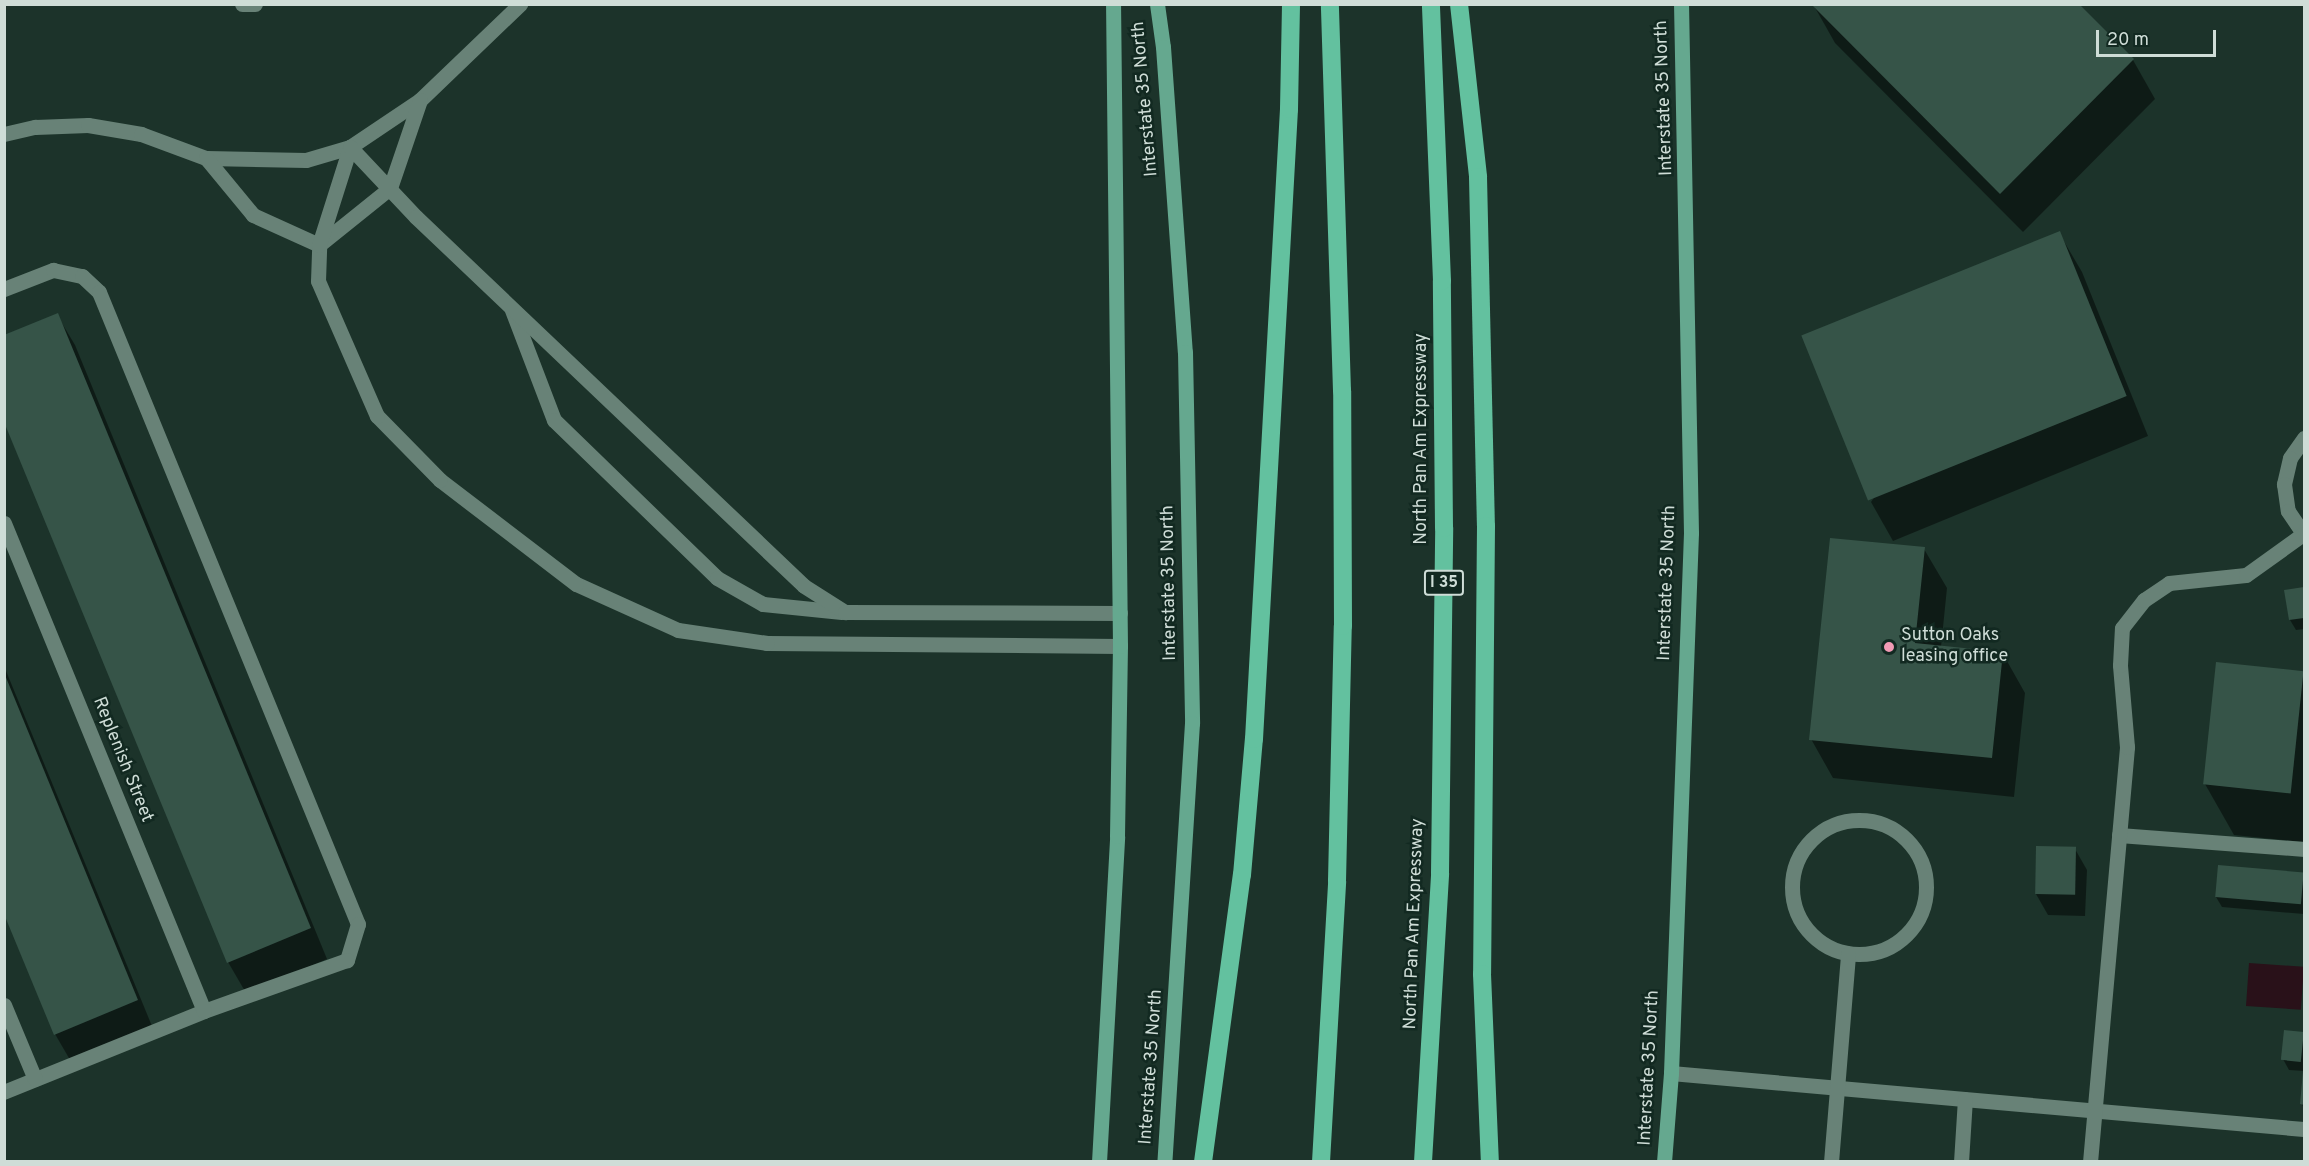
<!DOCTYPE html>
<style>
body{margin:0}
#map{position:relative;width:2309px;height:1166px;overflow:hidden;background:#1c332a;font-family:Overpass,sans-serif}
div>[style]{position:absolute}
.water>*{inset:0;background:#291119;transform-origin:0 0}
.shadow>*{inset:0;background:#0007}
.building>*{inset:0;background:#365448;transform-origin:0 0}
.minor>*{height:15px;margin:-7.5px;padding:0 7.5px;transform-origin:7.5px;border-radius:7.5px;background:#688277}
.minor>.ring{margin:-7.5px;padding:0;box-sizing:content-box;background:none;border:15px solid #688277;border-radius:50%}
.major>*{height:15px;margin:-7.5px;padding:0 7.5px;transform-origin:7.5px;border-radius:7.5px;background:#65a88f}
.highway>*{height:18px;margin:-9px;padding:0 9px;transform-origin:9px;border-radius:9px;background:#63c19f}
.dots>*{width:16px;height:16px;translate:-50% -50%;box-sizing:border-box;border:3px solid #122921;border-radius:50%}
span{translate:-50% -50%;white-space:nowrap;text-align:center;line-height:1.15;-webkit-text-stroke:5px #122921;paint-order:stroke}
.shield-label span{padding:2px 4px;background:#122921;border:2px solid;border-radius:4px;-webkit-text-stroke-width:0}
.shield-label{font-size:16px;color:#cfddd7;font-weight:700}
.street-label{font-size:18px;color:#cfddd7}
.poi-label{font-size:18px;color:#cfddd7}
.left{translate:0 -50%;text-align:left}
.frame{position:absolute;inset:0;border:6px solid #cfddd7;pointer-events:none}
.scale{position:absolute;left:2096px;top:30px;width:120px;height:27px;box-sizing:border-box;border:3px solid #cfddd7;border-top:0;padding-left:8px;font-size:18px;line-height:21px;white-space:nowrap;color:#cfddd7;-webkit-text-stroke:4px #122921;paint-order:stroke}
</style>
<div id="map">
<div class="water">
<div style="left:2249px;top:963px;width:55px;height:43px;rotate:4deg"></div>
</div>
<div class="shadow">
<div style="clip-path:polygon(1813px 4px,2077px 4px,2133px 60px,2155px 99px,2023px 232px,1835px 43px)"></div>
<div style="clip-path:polygon(2059px 233px,2082px 272px,2148px 436px,1893px 541px,1871px 502px)"></div>
<div style="clip-path:polygon(57px 315px,75px 345px,327px 959px,246px 993px,228px 962px)"></div>
<div style="clip-path:polygon(1924px 549px,1947px 588px,1941px 647px,2003px 654px,2025px 693px,2014px 797px,1833px 778px,1811px 739px)"></div>
<div style="clip-path:polygon(2304px 589px,2304px 629px,2296px 630px,2290px 620px,2285px 591px)"></div>
<div style="clip-path:polygon(2217px 664px,2304px 673px,2304px 842px,2234px 835px,2205px 784px)"></div>
<div style="clip-path:polygon(4px 666px,154px 1031px,73px 1065px,55px 1034px,4px 910px)"></div>
<div style="clip-path:polygon(2075px 849px,2087px 870px,2085px 916px,2048px 915px,2036px 894px)"></div>
<div style="clip-path:polygon(2219px 866px,2304px 874px,2304px 914px,2222px 907px,2216px 897px)"></div>
<div style="clip-path:polygon(2285px 1032px,2304px 1034px,2304px 1071px,2289px 1070px,2283px 1059px)"></div>
<div style="clip-path:polygon(2304px 1076px,2304px 1109px,2302px 1104px)"></div>
</div>
<div class="building">
<div style="clip-path:polygon(1811px 4px,2079px 4px,2134px 59px,2000px 194px)"></div>
<div style="left:2060px;top:231px;width:178px;height:279px;rotate:68deg"></div>
<div style="clip-path:polygon(58px 313px,311px 928px,227px 963px,4px 422px,4px 335px)"></div>
<div style="clip-path:polygon(1830px 538px,1925px 547px,1915px 643px,2003px 652px,1992px 758px,1809px 740px)"></div>
<div style="clip-path:polygon(2304px 587px,2304px 618px,2289px 620px,2284px 590px)"></div>
<div style="left:2216px;top:662px;width:88px;height:123px;rotate:6deg"></div>
<div style="clip-path:polygon(5px 675px,138px 1000px,54px 1035px,4px 914px)"></div>
<div style="left:2036px;top:846px;width:40px;height:48px;rotate:1deg"></div>
<div style="left:2218px;top:865px;width:86px;height:32px;rotate:5deg"></div>
<div style="left:2284px;top:1030px;width:20px;height:30px;rotate:6deg"></div>
<div style="clip-path:polygon(2303px 1071px,2304px 1071px,2304px 1105px,2300px 1104px)"></div>
</div>
<div class="minor">
<div style="left:242px;top:4px;width:13px"></div>
<div style="left:4px;top:134px;width:32px;rotate:-13deg"></div>
<div style="left:35px;top:127px;width:53px;rotate:-2.2deg"></div>
<div style="left:88px;top:125px;width:54px;rotate:9.6deg"></div>
<div style="left:141px;top:134px;width:69px;rotate:20.3deg"></div>
<div style="left:206px;top:158px;width:100px;rotate:1.1deg"></div>
<div style="left:306px;top:160px;width:46px;rotate:-16.5deg"></div>
<div style="left:350px;top:147px;width:84px;rotate:-33.9deg"></div>
<div style="left:420px;top:100px;width:139px;rotate:-43.8deg"></div>
<div style="left:206px;top:158px;width:74px;rotate:50.5deg"></div>
<div style="left:253px;top:215px;width:72px;rotate:24.4deg"></div>
<div style="left:319px;top:245px;width:91px;rotate:-38.8deg"></div>
<div style="left:390px;top:188px;width:93px;rotate:-71.2deg"></div>
<div style="left:4px;top:289px;width:53px;rotate:-21.2deg"></div>
<div style="left:53px;top:270px;width:30px;rotate:12deg"></div>
<div style="left:82px;top:276px;width:23px;rotate:43deg"></div>
<div style="left:99px;top:292px;width:683px;rotate:67.72deg"></div>
<div style="left:358px;top:924px;width:38px;rotate:107deg"></div>
<div style="left:347px;top:960px;width:152px;rotate:160.4deg"></div>
<div style="left:204px;top:1011px;width:216px;rotate:158deg"></div>
<div style="left:512px;top:310px;width:118px;rotate:69.1deg"></div>
<div style="left:554px;top:420px;width:227px;rotate:44.1deg"></div>
<div style="left:717px;top:578px;width:53px;rotate:29.5deg"></div>
<div style="left:763px;top:604px;width:79px;rotate:5.8deg"></div>
<div style="left:2304px;top:438px;width:24px;rotate:125deg"></div>
<div style="left:2290px;top:458px;width:27px;rotate:103deg"></div>
<div style="left:2284px;top:484px;width:27px;rotate:82deg"></div>
<div style="left:2288px;top:511px;width:29px;rotate:56deg"></div>
<div style="left:4px;top:523px;width:527px;rotate:67.71deg"></div>
<div style="left:1120px;top:646px;width:353px;rotate:-179.5deg"></div>
<div style="left:767px;top:643px;width:90px;rotate:-171.7deg"></div>
<div style="left:678px;top:630px;width:112px;rotate:-155.7deg"></div>
<div style="left:576px;top:584px;width:171px;rotate:-142.6deg"></div>
<div style="left:440px;top:480px;width:90px;rotate:-134.5deg"></div>
<div style="left:377px;top:416px;width:147px;rotate:-113.6deg"></div>
<div style="left:318px;top:281px;width:36px;rotate:-88deg"></div>
<div style="left:319px;top:245px;width:103px;rotate:-72.4deg"></div>
<div style="left:350px;top:147px;width:96px;rotate:46.7deg"></div>
<div style="left:416px;top:217px;width:535px;rotate:43.56deg"></div>
<div style="left:804px;top:586px;width:49px;rotate:32.4deg"></div>
<div style="left:845px;top:612px;width:275px;rotate:0.2deg"></div>
<div class="ring" style="left:1792px;top:820px;width:119px;height:119px"></div>
<div style="left:2119px;top:835px;width:186px;rotate:4.3deg"></div>
<div style="left:4px;top:1005px;width:80px;rotate:67.3deg"></div>
<div style="left:1671px;top:1073px;width:635px;rotate:5.06deg"></div>
<div style="left:1831px;top:1162px;width:209px;rotate:-85.3deg"></div>
<div style="left:1961px;top:1162px;width:63px;rotate:-86.4deg"></div>
<div style="left:2090px;top:1162px;width:417px;rotate:-84.9deg"></div>
<div style="left:2127px;top:747px;width:82px;rotate:-94.9deg"></div>
<div style="left:2120px;top:665px;width:37px;rotate:-87deg"></div>
<div style="left:2122px;top:628px;width:36px;rotate:-52deg"></div>
<div style="left:2144px;top:600px;width:30px;rotate:-34deg"></div>
<div style="left:2169px;top:583px;width:77px;rotate:-5.9deg"></div>
<div style="left:2246px;top:575px;width:70px;rotate:-35.7deg"></div>
</div>
<div class="major">
<div style="left:1157px;top:4px;width:43px;rotate:82.1deg"></div>
<div style="left:1163px;top:47px;width:306px;rotate:85.9deg"></div>
<div style="left:1185px;top:352px;width:371px;rotate:88.9deg"></div>
<div style="left:1192px;top:723px;width:440px;rotate:93.6deg"></div>
<div style="left:1099px;top:1162px;width:326px;rotate:-86.8deg"></div>
<div style="left:1117px;top:836px;width:190px;rotate:-89.1deg"></div>
<div style="left:1120px;top:646px;width:642px;rotate:-90.62deg"></div>
<div style="left:1664px;top:1162px;width:89px;rotate:-85.5deg"></div>
<div style="left:1671px;top:1073px;width:540px;rotate:-87.88deg"></div>
<div style="left:1691px;top:533px;width:529px;rotate:-91.08deg"></div>
</div>
<div class="highway">
<div style="left:1459px;top:4px;width:174px;rotate:83.7deg"></div>
<div style="left:1478px;top:177px;width:349px;rotate:88.7deg"></div>
<div style="left:1486px;top:526px;width:448px;rotate:90.5deg"></div>
<div style="left:1482px;top:974px;width:188px;rotate:87.6deg"></div>
<div style="left:1203px;top:1162px;width:290px;rotate:-82.3deg"></div>
<div style="left:1242px;top:875px;width:137px;rotate:-85deg"></div>
<div style="left:1254px;top:739px;width:631px;rotate:-86.82deg"></div>
<div style="left:1289px;top:109px;width:105px;rotate:-88.9deg"></div>
<div style="left:1321px;top:1162px;width:281px;rotate:-86.7deg"></div>
<div style="left:1337px;top:881px;width:255px;rotate:-88.7deg"></div>
<div style="left:1343px;top:626px;width:235px;rotate:-90.2deg"></div>
<div style="left:1342px;top:391px;width:387px;rotate:-91.8deg"></div>
<div style="left:1423px;top:1162px;width:289px;rotate:-86.6deg"></div>
<div style="left:1440px;top:873px;width:345px;rotate:-89.3deg"></div>
<div style="left:1444px;top:528px;width:247px;rotate:-90.5deg"></div>
<div style="left:1442px;top:281px;width:277px;rotate:-92.3deg"></div>
</div>
<div class="dots">
<div style="left:1889px;top:647px;background:#f19ab4"></div>
</div>
<div class="shield-label">
<span style="left:1444px;top:583px">I 35</span>
</div>
<div class="street-label">
<span style="left:1665px;top:98px;rotate:-92deg">Interstate 35 North</span>
<span style="left:1146px;top:99px;rotate:-95deg">Interstate 35 North</span>
<span style="left:1422px;top:439px;rotate:-90deg">North Pan Am Expressway</span>
<span style="left:1170px;top:583px;rotate:-91deg">Interstate 35 North</span>
<span style="left:1668px;top:583px;rotate:-88deg">Interstate 35 North</span>
<span style="left:122px;top:760px;rotate:68deg">Replenish Street</span>
<span style="left:1415px;top:924px;rotate:-88deg">North Pan Am Expressway</span>
<span style="left:1152px;top:1067px;rotate:-86deg">Interstate 35 North</span>
<span style="left:1650px;top:1068px;rotate:-87deg">Interstate 35 North</span>
</div>
<div class="poi-label">
<span class="left" style="left:1901px;top:647px">Sutton Oaks<br>leasing office</span>
</div>
<div class="frame"></div>
<div class="scale">20 m</div>
</div>
